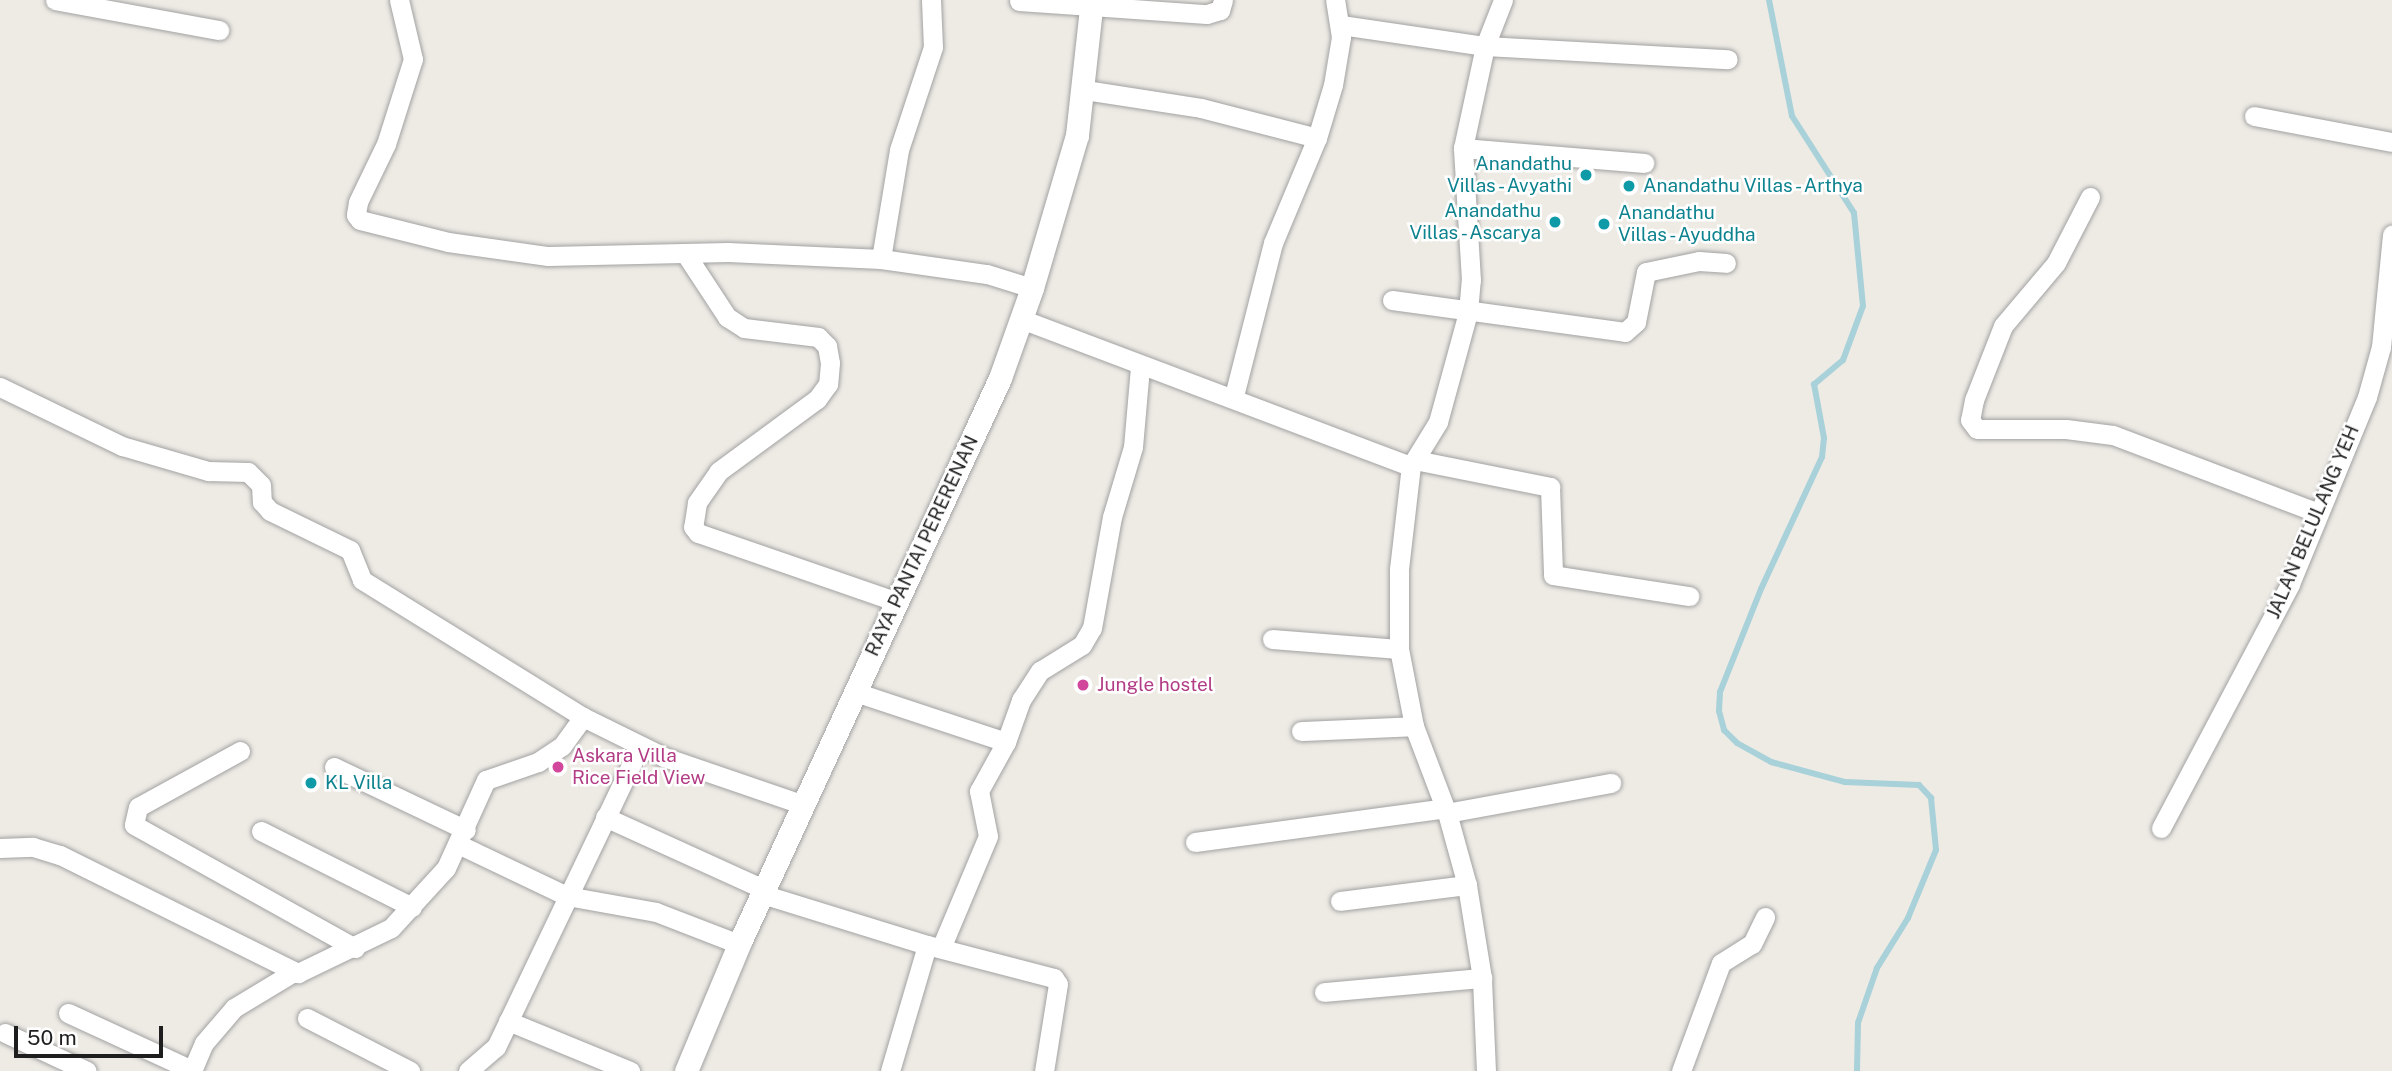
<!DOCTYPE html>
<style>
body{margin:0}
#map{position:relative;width:2392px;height:1071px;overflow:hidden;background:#eeebe5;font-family:"Public Sans",sans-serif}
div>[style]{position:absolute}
.stream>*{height:6px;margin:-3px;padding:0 3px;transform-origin:3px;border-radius:3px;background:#a8d1d9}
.roads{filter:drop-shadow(0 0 2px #a2a2a2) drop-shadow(0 0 2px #a2a2a2)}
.minor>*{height:19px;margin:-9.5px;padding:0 9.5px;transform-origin:9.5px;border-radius:9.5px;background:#fff}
.tertiary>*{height:23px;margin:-11.5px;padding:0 11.5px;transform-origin:11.5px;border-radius:11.5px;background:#fff}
.dots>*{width:19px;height:19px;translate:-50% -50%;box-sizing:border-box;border:4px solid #fff;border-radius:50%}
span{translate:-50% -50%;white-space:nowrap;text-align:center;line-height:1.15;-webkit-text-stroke:5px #fff;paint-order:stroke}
.culture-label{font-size:19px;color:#0d838f}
.right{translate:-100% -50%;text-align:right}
.left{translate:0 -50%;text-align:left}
.street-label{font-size:19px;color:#1e1e1e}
.hotel-label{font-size:19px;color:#b23c85}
.scale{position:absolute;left:14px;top:1026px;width:149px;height:32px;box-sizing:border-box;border:4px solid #1e1e1e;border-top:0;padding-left:9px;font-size:21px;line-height:24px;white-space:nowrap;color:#1e1e1e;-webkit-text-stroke:5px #fff;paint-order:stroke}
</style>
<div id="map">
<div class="stream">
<div style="left:1769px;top:0;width:118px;rotate:78.8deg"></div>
<div style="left:1792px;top:116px;width:115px;rotate:57.4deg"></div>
<div style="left:1854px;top:213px;width:93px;rotate:84.5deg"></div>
<div style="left:1863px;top:306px;width:58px;rotate:110.3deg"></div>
<div style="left:1843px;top:360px;width:38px;rotate:140deg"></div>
<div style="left:1814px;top:384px;width:55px;rotate:79.5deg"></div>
<div style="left:1824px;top:438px;width:19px;rotate:96deg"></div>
<div style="left:1822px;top:457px;width:145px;rotate:114.8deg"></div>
<div style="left:1761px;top:589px;width:111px;rotate:111.7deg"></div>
<div style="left:1720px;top:692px;width:19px;rotate:93deg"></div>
<div style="left:1719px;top:711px;width:20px;rotate:75deg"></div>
<div style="left:1724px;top:730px;width:18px;rotate:45deg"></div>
<div style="left:1737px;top:743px;width:39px;rotate:29deg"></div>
<div style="left:1771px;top:762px;width:77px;rotate:15.1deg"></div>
<div style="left:1845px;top:782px;width:74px;rotate:2.3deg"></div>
<div style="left:1919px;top:785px;width:18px;rotate:47deg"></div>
<div style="left:1931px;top:798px;width:52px;rotate:84.5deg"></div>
<div style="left:1936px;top:850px;width:74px;rotate:112.4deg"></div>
<div style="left:1908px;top:918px;width:59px;rotate:121.8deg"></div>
<div style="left:1877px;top:968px;width:58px;rotate:109.1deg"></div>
<div style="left:1858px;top:1023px;width:48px;rotate:91.2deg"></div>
</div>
<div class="roads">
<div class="minor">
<div style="left:55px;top:0;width:167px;rotate:10.4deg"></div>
<div style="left:399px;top:0;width:61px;rotate:76.7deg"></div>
<div style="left:413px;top:59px;width:89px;rotate:107.6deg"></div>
<div style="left:386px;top:144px;width:64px;rotate:115.8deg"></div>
<div style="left:358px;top:202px;width:13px;rotate:99deg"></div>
<div style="left:356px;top:215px;width:6px;rotate:51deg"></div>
<div style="left:360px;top:220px;width:91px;rotate:14deg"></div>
<div style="left:448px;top:242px;width:101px;rotate:8deg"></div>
<div style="left:548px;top:256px;width:180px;rotate:-1.3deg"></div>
<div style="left:728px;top:252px;width:153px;rotate:2.6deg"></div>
<div style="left:931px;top:0;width:47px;rotate:87.6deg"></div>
<div style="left:933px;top:47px;width:108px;rotate:108.3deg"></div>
<div style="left:899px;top:150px;width:110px;rotate:99.4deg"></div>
<div style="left:881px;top:259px;width:107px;rotate:8.1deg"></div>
<div style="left:987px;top:274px;width:47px;rotate:17.3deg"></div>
<div style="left:1019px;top:1px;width:188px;rotate:4deg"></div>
<div style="left:1207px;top:14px;width:14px;rotate:-17deg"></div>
<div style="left:1220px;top:10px;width:10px;rotate:-73deg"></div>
<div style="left:1341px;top:25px;width:146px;rotate:8.3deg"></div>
<div style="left:1485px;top:46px;width:243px;rotate:3.1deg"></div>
<div style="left:1085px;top:90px;width:117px;rotate:8.8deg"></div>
<div style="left:1201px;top:108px;width:120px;rotate:14.5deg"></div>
<div style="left:2254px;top:116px;width:140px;rotate:10.7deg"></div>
<div style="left:1463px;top:148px;width:182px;rotate:4.7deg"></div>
<div style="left:2090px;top:197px;width:74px;rotate:117.3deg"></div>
<div style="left:2056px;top:263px;width:82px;rotate:130.1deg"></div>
<div style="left:2003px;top:326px;width:79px;rotate:111.4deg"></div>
<div style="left:1974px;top:400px;width:20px;rotate:101deg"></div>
<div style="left:1970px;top:420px;width:11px;rotate:52deg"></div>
<div style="left:1977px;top:429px;width:89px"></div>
<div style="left:2066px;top:429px;width:47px;rotate:7.3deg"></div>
<div style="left:2113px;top:435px;width:217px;rotate:20.8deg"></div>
<div style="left:685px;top:253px;width:77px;rotate:56.7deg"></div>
<div style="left:727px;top:317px;width:20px;rotate:33deg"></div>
<div style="left:744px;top:328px;width:75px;rotate:6.9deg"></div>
<div style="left:818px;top:337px;width:13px;rotate:45deg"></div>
<div style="left:827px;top:346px;width:17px;rotate:80deg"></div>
<div style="left:830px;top:363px;width:21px;rotate:95deg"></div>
<div style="left:828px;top:384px;width:19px;rotate:126deg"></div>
<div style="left:817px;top:399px;width:122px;rotate:143.7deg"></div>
<div style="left:719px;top:471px;width:39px;rotate:125deg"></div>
<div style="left:697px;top:503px;width:24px;rotate:99deg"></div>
<div style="left:693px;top:527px;width:8px;rotate:50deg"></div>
<div style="left:698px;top:533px;width:207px;rotate:19.1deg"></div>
<div style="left:1392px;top:300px;width:235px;rotate:7.8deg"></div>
<div style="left:1625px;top:332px;width:15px;rotate:-42deg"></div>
<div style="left:1636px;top:322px;width:51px;rotate:-78.7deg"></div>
<div style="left:1646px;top:272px;width:54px;rotate:-11.7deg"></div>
<div style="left:1699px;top:261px;width:27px;rotate:4deg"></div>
<div style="left:1021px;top:319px;width:417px;rotate:20.7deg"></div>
<div style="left:0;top:387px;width:136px;rotate:25.8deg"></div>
<div style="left:122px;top:446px;width:90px;rotate:16.2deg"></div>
<div style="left:208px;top:471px;width:40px;rotate:1.4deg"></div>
<div style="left:248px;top:472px;width:18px;rotate:45deg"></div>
<div style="left:261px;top:485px;width:17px;rotate:87deg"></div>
<div style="left:262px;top:502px;width:12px;rotate:48deg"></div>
<div style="left:270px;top:511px;width:89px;rotate:26deg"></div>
<div style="left:350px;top:550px;width:32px;rotate:68deg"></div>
<div style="left:362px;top:580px;width:260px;rotate:31.8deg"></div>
<div style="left:583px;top:717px;width:90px;rotate:26.3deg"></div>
<div style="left:664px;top:757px;width:148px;rotate:18.9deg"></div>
<div style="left:1234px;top:396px;width:158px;rotate:-75.7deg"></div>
<div style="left:1273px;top:243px;width:114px;rotate:-67.3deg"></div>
<div style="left:1317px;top:138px;width:55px;rotate:-73.2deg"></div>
<div style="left:1333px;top:85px;width:49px;rotate:-80.5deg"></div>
<div style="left:1341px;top:37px;width:37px;rotate:-99deg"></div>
<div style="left:1415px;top:460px;width:138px;rotate:11.3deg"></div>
<div style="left:1550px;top:487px;width:88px;rotate:88deg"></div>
<div style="left:1553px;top:575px;width:138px;rotate:8.8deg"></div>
<div style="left:1272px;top:639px;width:127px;rotate:4.5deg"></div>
<div style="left:855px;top:692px;width:159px;rotate:18.3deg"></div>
<div style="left:1301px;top:731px;width:113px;rotate:-2.5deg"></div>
<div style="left:240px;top:751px;width:116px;rotate:151.2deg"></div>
<div style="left:138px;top:807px;width:18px;rotate:103deg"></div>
<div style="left:134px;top:825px;width:253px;rotate:29.1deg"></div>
<div style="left:334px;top:767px;width:146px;rotate:25.5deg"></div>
<div style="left:1447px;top:813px;width:167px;rotate:-10.4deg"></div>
<div style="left:605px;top:817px;width:175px;rotate:24.4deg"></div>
<div style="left:2161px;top:828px;width:276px;rotate:-62.1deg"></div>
<div style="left:2290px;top:584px;width:202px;rotate:-67.6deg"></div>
<div style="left:2367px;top:397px;width:52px;rotate:-74.4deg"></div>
<div style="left:2381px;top:347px;width:113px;rotate:-84.4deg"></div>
<div style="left:261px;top:831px;width:169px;rotate:26.7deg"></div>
<div style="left:1195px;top:842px;width:252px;rotate:-7.7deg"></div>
<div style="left:460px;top:845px;width:119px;rotate:25.5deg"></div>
<div style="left:567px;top:896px;width:90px;rotate:10.2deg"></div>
<div style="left:656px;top:912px;width:89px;rotate:21.1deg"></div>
<div style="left:0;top:848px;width:33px;rotate:-2deg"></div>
<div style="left:33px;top:847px;width:28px;rotate:17deg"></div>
<div style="left:60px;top:855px;width:266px;rotate:26.4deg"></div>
<div style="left:298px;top:973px;width:103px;rotate:-25.8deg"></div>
<div style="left:391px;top:928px;width:81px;rotate:-47.5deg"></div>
<div style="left:446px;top:868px;width:97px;rotate:-65.6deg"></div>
<div style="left:486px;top:780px;width:55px;rotate:-19.1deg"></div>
<div style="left:538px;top:762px;width:29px;rotate:-34deg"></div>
<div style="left:562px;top:746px;width:36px;rotate:-54deg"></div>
<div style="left:762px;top:894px;width:173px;rotate:17.2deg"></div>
<div style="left:927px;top:945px;width:131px;rotate:14.6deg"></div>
<div style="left:1054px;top:978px;width:7px;rotate:56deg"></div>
<div style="left:1058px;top:984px;width:88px;rotate:99.1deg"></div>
<div style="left:1340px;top:901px;width:128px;rotate:-7.2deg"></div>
<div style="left:941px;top:948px;width:121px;rotate:-67.2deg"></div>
<div style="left:988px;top:836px;width:46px;rotate:-101.3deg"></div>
<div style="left:979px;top:791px;width:56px;rotate:-61.1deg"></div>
<div style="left:1006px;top:742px;width:45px;rotate:-70.3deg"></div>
<div style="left:1021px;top:700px;width:35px;rotate:-57deg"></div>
<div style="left:1040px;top:671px;width:49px;rotate:-31.8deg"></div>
<div style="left:1082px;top:645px;width:20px;rotate:-60deg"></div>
<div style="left:1092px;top:628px;width:113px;rotate:-79.8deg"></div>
<div style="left:1112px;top:517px;width:73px;rotate:-73.3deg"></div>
<div style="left:1133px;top:447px;width:80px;rotate:-85deg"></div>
<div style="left:1324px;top:992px;width:159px;rotate:-5.1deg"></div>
<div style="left:68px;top:1013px;width:136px;rotate:24.7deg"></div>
<div style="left:307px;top:1018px;width:116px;rotate:27.2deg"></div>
<div style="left:508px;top:1021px;width:132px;rotate:22.3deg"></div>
<div style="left:5px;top:1033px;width:90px;rotate:24.9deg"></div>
<div style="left:192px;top:1071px;width:30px;rotate:-67deg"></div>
<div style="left:204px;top:1043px;width:46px;rotate:-49.4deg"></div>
<div style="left:234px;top:1008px;width:68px;rotate:-31.1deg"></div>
<div style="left:468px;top:1071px;width:37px;rotate:-41deg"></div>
<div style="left:496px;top:1047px;width:334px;rotate:-64.4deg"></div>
<div style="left:890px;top:1071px;width:131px;rotate:-73.6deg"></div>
<div style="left:1486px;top:1071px;width:93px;rotate:-92.5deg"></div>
<div style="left:1482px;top:978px;width:94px;rotate:-99.2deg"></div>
<div style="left:1467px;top:885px;width:75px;rotate:-105.5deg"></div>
<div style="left:1447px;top:813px;width:93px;rotate:-110.8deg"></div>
<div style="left:1414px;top:726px;width:78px;rotate:-101deg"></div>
<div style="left:1399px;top:649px;width:80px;rotate:-90deg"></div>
<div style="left:1399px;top:569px;width:104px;rotate:-83.4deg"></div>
<div style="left:1411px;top:466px;width:52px;rotate:-58.5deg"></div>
<div style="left:1438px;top:422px;width:114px;rotate:-74.7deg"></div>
<div style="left:1468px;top:312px;width:32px;rotate:-85deg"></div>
<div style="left:1471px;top:280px;width:132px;rotate:-93.5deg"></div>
<div style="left:1463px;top:148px;width:104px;rotate:-77.8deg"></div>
<div style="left:1485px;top:46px;width:49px;rotate:-68.6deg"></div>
<div style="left:1681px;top:1071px;width:115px;rotate:-69.7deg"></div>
<div style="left:1721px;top:963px;width:36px;rotate:-32deg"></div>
<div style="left:1752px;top:944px;width:30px;rotate:-64deg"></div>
</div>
<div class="tertiary">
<div style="left:686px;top:1071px;width:138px;rotate:-67.3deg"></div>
<div style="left:739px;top:944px;width:623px;rotate:-65.24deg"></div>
<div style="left:1000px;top:378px;width:96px;rotate:-70.4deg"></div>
<div style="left:1032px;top:288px;width:159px;rotate:-73.6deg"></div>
<div style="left:1077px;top:135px;width:136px;rotate:-83.7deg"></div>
</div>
</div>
<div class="dots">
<div style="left:1586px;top:175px;background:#0f9aa8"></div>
<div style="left:1629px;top:186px;background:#0f9aa8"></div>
<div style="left:1555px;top:222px;background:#0f9aa8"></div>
<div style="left:1604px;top:224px;background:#0f9aa8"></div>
<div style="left:1083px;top:685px;background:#d1479c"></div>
<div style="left:558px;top:767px;background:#d1479c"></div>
<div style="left:311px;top:783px;background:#0f9aa8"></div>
</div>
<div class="culture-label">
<span class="right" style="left:1572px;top:175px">Anandathu<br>Villas - Avyathi</span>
<span class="left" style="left:1643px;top:186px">Anandathu Villas - Arthya</span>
<span class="right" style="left:1541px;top:222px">Anandathu<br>Villas - Ascarya</span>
<span class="left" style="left:1618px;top:224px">Anandathu<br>Villas - Ayuddha</span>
<span class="left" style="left:325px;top:783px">KL Villa</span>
</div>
<div class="street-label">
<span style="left:2313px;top:522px;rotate:-67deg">JALAN BELULANG YEH</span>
<span style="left:922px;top:546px;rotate:-65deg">RAYA PANTAI PERERENAN</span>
</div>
<div class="hotel-label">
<span class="left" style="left:1097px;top:685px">Jungle hostel</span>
<span class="left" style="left:572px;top:767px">Askara Villa<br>Rice Field View</span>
</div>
<div class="scale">50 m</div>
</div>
